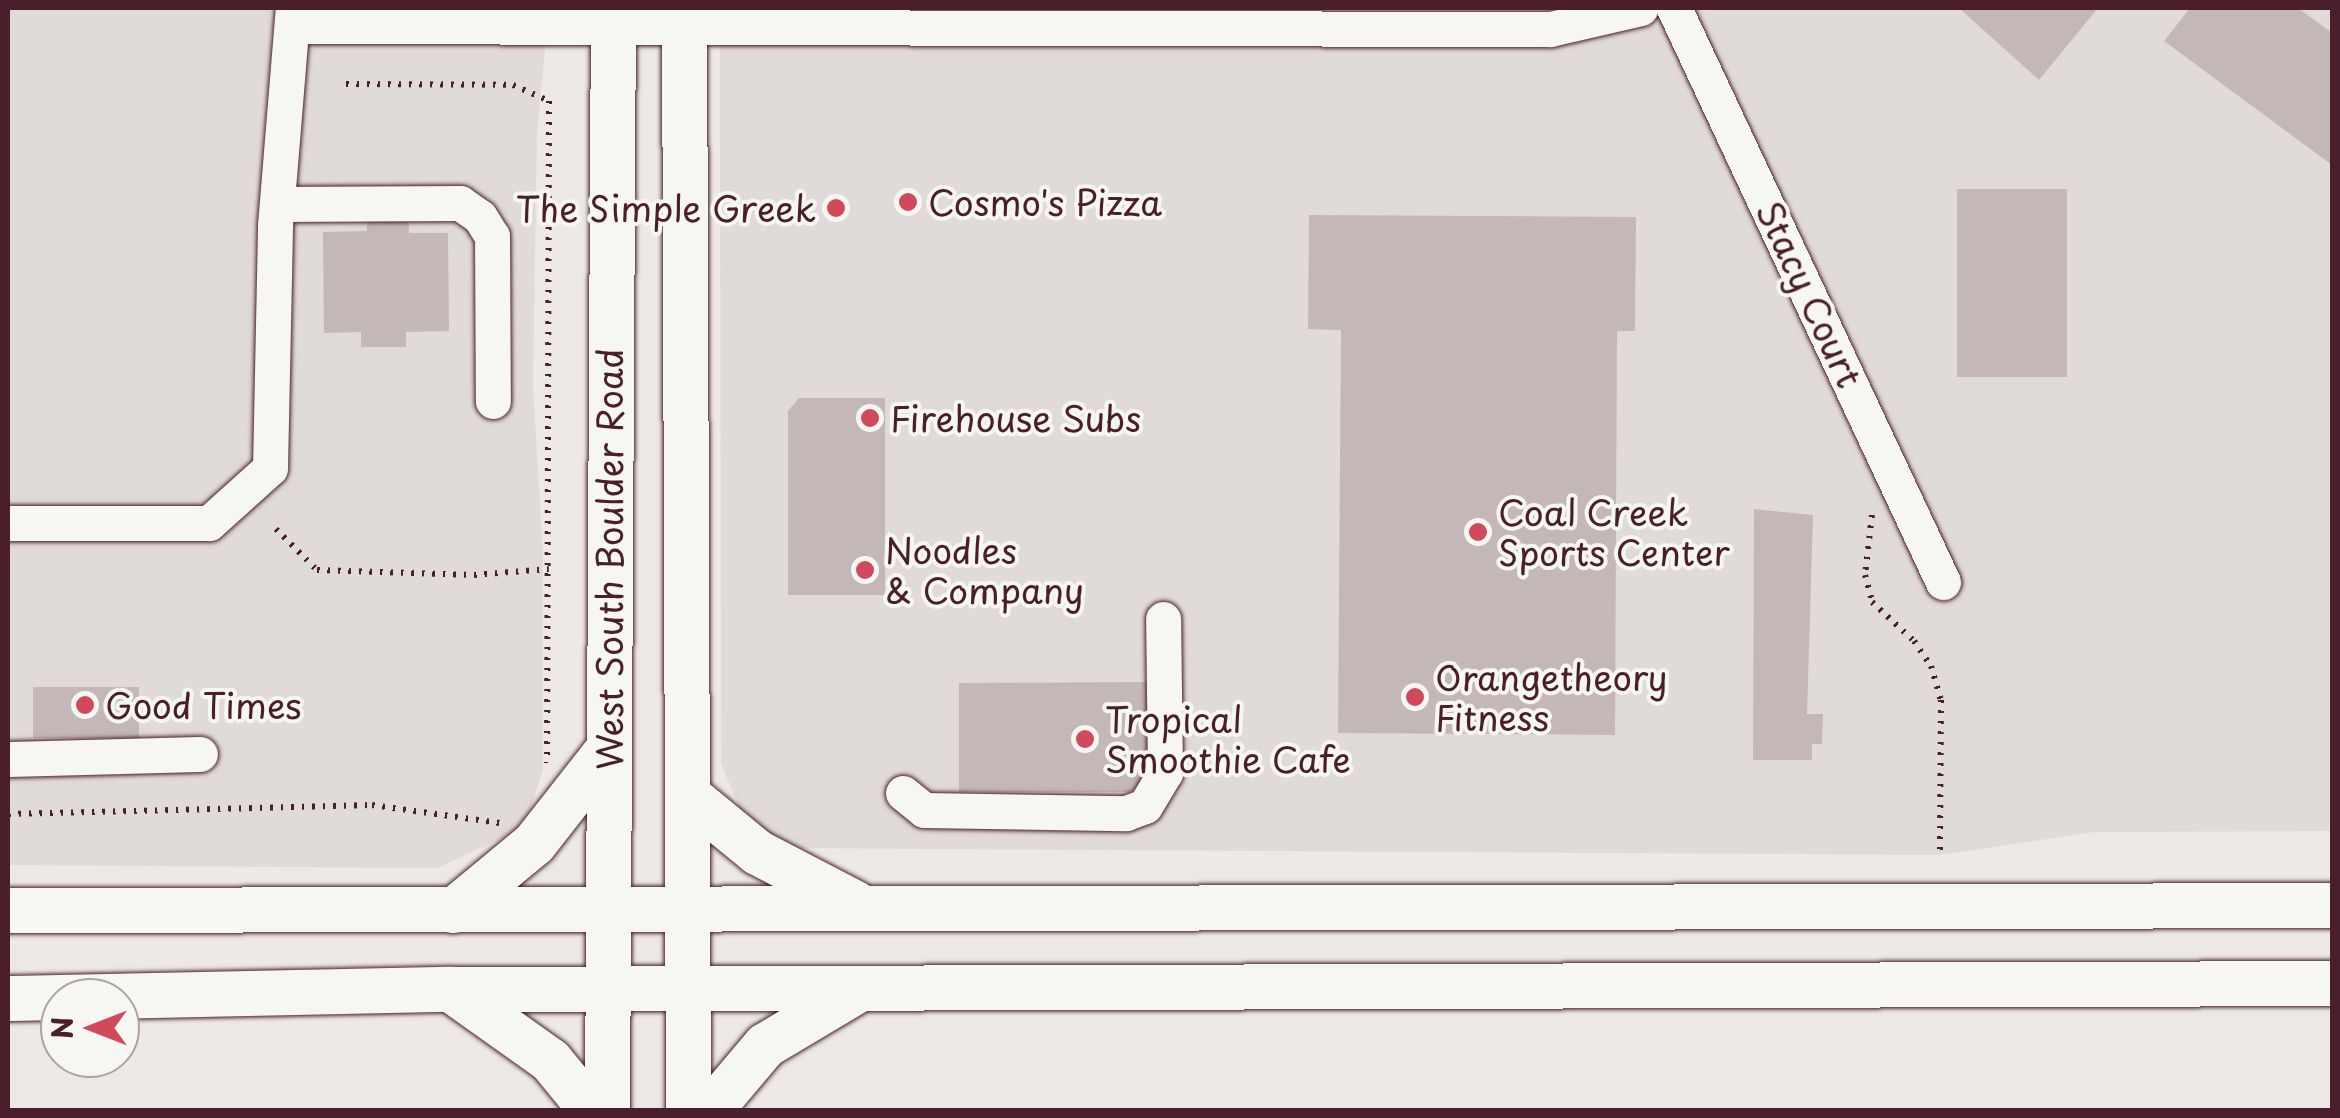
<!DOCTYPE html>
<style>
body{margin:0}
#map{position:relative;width:2340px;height:1118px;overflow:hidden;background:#ece9e6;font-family:"Playpen Sans",sans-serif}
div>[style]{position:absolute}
.built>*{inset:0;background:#e0dad8}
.building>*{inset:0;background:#c4b7b7;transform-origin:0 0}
.path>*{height:6px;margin-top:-3px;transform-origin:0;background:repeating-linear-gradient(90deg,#4a1f2b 0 2.5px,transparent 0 10.5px)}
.roads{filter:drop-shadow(0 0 2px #4a1f2b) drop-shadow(0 0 2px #4a1f2b)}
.minor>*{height:35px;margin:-17.5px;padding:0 17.5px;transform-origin:17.5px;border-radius:17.5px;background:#f6f6f2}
.major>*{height:45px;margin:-22.5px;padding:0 22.5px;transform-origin:22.5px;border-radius:22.5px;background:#f6f6f2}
.dots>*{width:28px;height:28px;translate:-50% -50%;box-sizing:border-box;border:5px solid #f6f6f2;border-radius:50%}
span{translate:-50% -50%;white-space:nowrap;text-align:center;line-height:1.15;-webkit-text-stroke:8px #f6f6f2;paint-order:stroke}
.poi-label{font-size:35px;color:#4a1f2b}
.left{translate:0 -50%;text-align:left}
.right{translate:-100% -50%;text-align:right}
.street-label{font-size:35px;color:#4a1f2b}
.frame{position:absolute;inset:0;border:10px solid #4a1f2b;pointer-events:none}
.north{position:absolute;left:40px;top:978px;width:100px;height:100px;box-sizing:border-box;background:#f6f6f2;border:2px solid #b1a0a2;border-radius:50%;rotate:270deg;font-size:28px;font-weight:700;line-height:40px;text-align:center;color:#4a1f2b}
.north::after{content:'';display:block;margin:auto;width:35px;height:45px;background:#d1495b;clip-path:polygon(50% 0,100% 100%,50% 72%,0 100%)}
</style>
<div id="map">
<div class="built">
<div style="clip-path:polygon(8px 8px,549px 8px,537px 132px,533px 387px,543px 556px,543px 769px,525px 827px,438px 868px,8px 865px)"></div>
<div style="clip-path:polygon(720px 8px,2332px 8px,2332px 831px,2095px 832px,1940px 855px,786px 848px,743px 817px,721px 763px)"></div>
</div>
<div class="building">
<div style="clip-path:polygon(1959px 8px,2098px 8px,2039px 80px)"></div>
<div style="clip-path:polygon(2190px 8px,2298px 8px,2332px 33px,2332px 165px,2164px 41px)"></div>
<div style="left:1957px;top:189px;width:110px;height:188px"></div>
<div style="clip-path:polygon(408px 206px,409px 233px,448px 233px,449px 331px,406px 332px,406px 347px,361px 347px,361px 332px,324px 333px,323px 232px,367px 231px,367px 207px)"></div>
<div style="clip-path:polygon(1309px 215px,1636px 217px,1635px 331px,1617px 331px,1615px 735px,1338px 733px,1341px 330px,1308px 329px)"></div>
<div style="clip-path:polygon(799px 398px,885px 398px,885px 595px,788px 595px,788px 411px)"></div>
<div style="clip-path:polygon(1754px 509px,1813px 515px,1807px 714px,1823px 714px,1822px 744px,1812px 744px,1812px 760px,1753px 760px)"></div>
<div style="clip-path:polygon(1155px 682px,1155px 770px,1130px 792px,959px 792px,959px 683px)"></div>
<div style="left:33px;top:687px;width:106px;height:51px"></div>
</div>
<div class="path">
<div style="left:346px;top:84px;width:167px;rotate:0.3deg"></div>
<div style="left:513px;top:85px;width:39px;rotate:24deg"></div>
<div style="left:549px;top:101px;width:662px;rotate:90.17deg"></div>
<div style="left:1872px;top:515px;width:60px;rotate:96.7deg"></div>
<div style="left:1865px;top:575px;width:28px;rotate:75deg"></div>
<div style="left:1872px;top:602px;width:57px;rotate:42.9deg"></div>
<div style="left:1914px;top:641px;width:30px;rotate:56deg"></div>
<div style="left:1931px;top:666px;width:35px;rotate:74deg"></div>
<div style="left:1941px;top:700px;width:155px;rotate:90.4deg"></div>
<div style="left:276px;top:529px;width:58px;rotate:45deg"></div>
<div style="left:317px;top:570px;width:157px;rotate:1.8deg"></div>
<div style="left:474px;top:575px;width:75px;rotate:-4.6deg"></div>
<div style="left:8px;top:814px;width:364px;rotate:-1.4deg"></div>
<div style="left:372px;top:805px;width:129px;rotate:8deg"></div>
</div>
<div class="roads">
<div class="minor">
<div style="left:1674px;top:8px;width:634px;rotate:64.89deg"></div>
<div style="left:293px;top:26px;width:1257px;rotate:0.14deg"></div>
<div style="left:1550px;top:29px;width:93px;rotate:-13deg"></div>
<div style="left:277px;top:204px;width:183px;rotate:-0.3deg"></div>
<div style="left:460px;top:203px;width:24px;rotate:35deg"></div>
<div style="left:480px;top:217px;width:22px;rotate:58deg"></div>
<div style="left:492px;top:236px;width:165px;rotate:89.7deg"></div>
<div style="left:8px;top:523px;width:201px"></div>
<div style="left:209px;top:523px;width:82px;rotate:-42deg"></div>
<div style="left:270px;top:468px;width:243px;rotate:-88.8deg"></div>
<div style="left:275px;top:225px;width:218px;rotate:-85.3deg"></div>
<div style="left:8px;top:759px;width:192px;rotate:-1.5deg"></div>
<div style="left:903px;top:793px;width:27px;rotate:39deg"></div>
<div style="left:924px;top:810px;width:202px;rotate:0.9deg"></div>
<div style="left:1126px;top:813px;width:20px;rotate:-20deg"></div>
<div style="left:1145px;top:806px;width:39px;rotate:-59deg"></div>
<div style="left:1165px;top:773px;width:154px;rotate:-90.7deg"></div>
</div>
<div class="major">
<div style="left:684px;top:8px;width:1102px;rotate:89.79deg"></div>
<div style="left:690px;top:797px;width:87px;rotate:39.4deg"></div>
<div style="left:757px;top:852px;width:110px;rotate:27.5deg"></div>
<div style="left:8px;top:910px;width:2324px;rotate:-0.12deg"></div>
<div style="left:453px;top:910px;width:105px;rotate:-39.6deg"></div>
<div style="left:534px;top:843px;width:118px;rotate:-51.9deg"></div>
<div style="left:450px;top:989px;width:123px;rotate:35.4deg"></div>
<div style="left:550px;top:1060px;width:65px;rotate:50.6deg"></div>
<div style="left:8px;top:998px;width:442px;rotate:-1.2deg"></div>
<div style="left:450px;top:989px;width:1882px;rotate:-0.18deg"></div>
<div style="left:607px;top:1110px;width:1102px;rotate:-89.69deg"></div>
<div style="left:710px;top:1110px;width:85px;rotate:-49.8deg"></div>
<div style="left:765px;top:1045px;width:104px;rotate:-30.8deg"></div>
</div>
</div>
<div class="dots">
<div style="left:908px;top:202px;background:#d1495b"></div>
<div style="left:836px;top:208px;background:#d1495b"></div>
<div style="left:870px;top:418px;background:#d1495b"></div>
<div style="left:1478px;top:532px;background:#d1495b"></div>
<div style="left:865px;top:570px;background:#d1495b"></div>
<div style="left:1415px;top:697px;background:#d1495b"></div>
<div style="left:85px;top:705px;background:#d1495b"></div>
<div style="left:1085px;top:739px;background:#d1495b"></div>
</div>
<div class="poi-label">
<span class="left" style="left:928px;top:202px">Cosmo's Pizza</span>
<span class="right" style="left:816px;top:208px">The Simple Greek</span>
<span class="left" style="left:890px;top:418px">Firehouse Subs</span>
<span class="left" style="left:1498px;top:532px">Coal Creek<br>Sports Center</span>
<span class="left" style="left:885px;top:570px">Noodles<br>&amp; Company</span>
<span class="left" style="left:1435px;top:697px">Orangetheory<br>Fitness</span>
<span class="left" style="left:105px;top:705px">Good Times</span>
<span class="left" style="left:1105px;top:739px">Tropical<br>Smoothie Cafe</span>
</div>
<div class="street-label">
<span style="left:1810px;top:294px;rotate:65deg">Stacy Court</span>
<span style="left:609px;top:559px;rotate:-90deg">West South Boulder Road</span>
</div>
<div class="frame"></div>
<div class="north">N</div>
</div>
